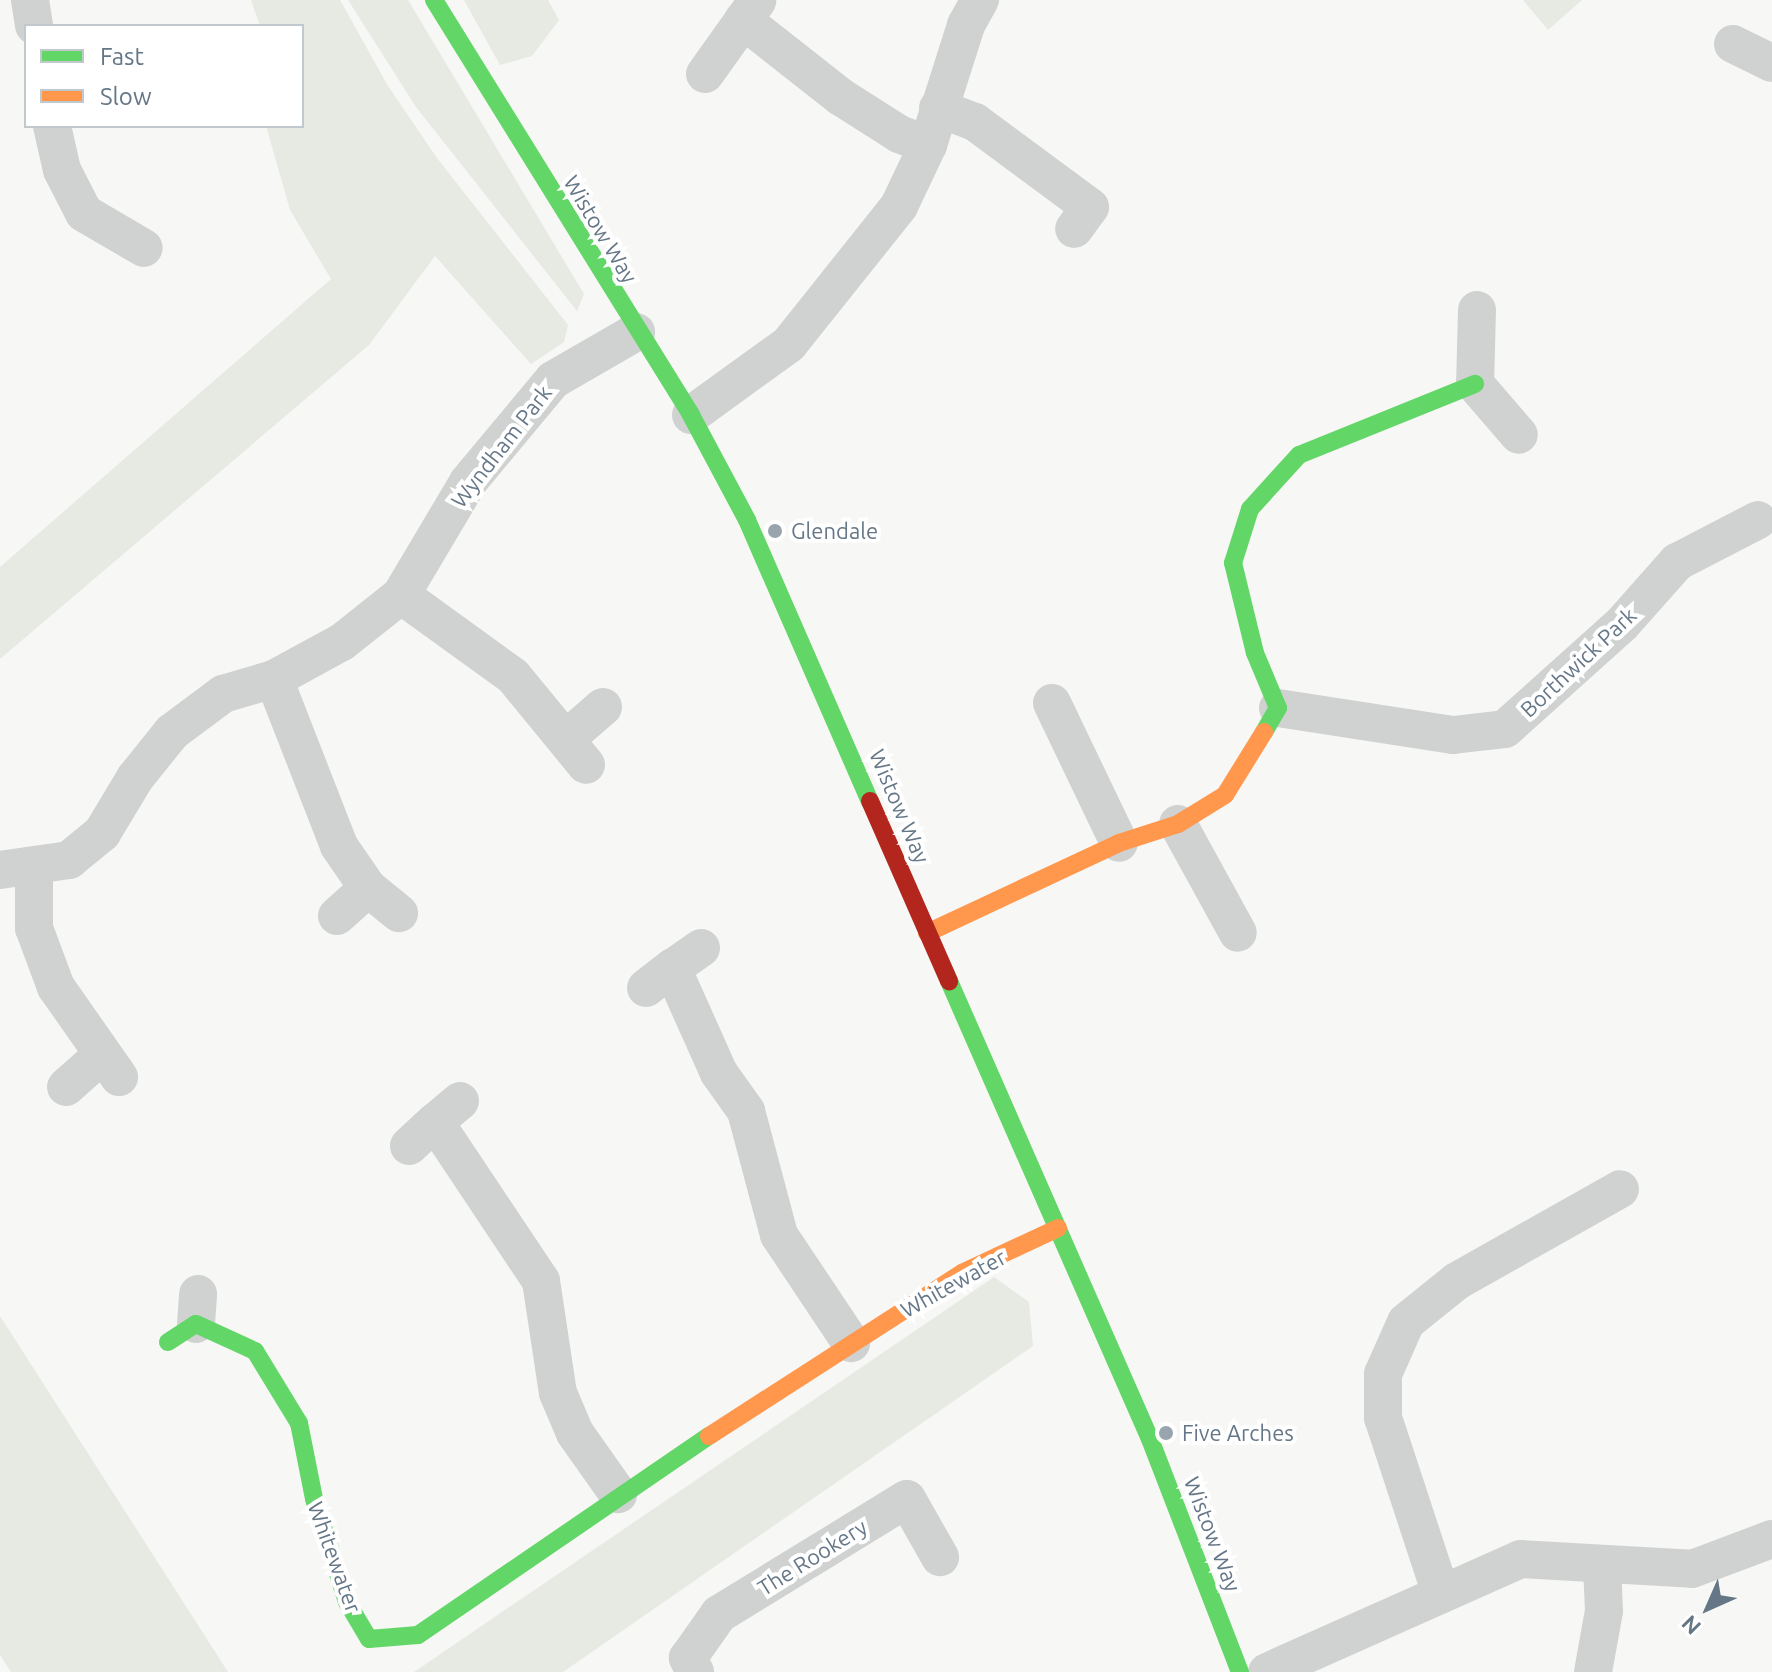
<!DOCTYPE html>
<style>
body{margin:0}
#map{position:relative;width:1772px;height:1672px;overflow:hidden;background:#f7f7f5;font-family:Ubuntu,sans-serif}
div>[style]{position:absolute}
.green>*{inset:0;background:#e6eae3}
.street>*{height:38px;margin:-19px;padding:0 19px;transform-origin:19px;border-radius:19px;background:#d0d2d2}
.fast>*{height:18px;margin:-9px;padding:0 9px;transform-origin:9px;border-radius:9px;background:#63d668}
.slow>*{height:18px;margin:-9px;padding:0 9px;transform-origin:9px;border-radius:9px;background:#ff974d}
.jam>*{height:18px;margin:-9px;padding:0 9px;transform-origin:9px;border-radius:9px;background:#b3261e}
.dots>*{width:22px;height:22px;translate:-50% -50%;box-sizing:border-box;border:4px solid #fff;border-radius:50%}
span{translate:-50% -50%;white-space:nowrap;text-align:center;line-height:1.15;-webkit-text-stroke:8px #fff;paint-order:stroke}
.street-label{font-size:22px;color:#657787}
.poi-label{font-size:22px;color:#657787}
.left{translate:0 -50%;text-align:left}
.legend{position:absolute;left:24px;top:24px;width:280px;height:104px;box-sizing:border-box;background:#fff;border:2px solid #c1c9cf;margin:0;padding:10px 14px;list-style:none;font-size:24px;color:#657787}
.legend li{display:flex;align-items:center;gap:16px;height:40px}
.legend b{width:40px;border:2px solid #c1c9cf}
.north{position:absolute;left:1668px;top:1568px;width:80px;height:80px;-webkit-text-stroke:6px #fff;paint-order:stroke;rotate:225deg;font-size:22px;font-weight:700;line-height:32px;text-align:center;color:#657787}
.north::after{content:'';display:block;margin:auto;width:28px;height:36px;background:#657787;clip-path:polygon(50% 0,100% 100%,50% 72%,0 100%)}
</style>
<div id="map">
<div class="green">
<div style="clip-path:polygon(251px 0,340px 0,388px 86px,437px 158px,568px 325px,564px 342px,531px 364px,435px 256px,369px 345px,0 659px,0 567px,331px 279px,290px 210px,266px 126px,302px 126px,302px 26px,260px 26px)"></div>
<div style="clip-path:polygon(348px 0,408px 0,584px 294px,577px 311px,416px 107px)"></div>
<div style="clip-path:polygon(464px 0,548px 0,559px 20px,532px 56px,500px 65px)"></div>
<div style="clip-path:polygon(1523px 0,1582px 0,1548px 30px)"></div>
<div style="clip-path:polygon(994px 1277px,1029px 1302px,1033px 1346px,563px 1672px,414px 1672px)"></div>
<div style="clip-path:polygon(0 1316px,228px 1672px,11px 1672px,0 1655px)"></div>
</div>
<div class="street">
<div style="left:30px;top:0;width:26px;rotate:81deg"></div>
<div style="left:743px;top:20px;width:125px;rotate:38.2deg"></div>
<div style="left:841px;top:97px;width:69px;rotate:32.5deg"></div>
<div style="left:899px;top:134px;width:31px;rotate:21deg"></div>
<div style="left:1733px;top:44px;width:43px;rotate:26deg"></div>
<div style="left:705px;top:74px;width:90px;rotate:-54.5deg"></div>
<div style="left:938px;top:108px;width:40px;rotate:21deg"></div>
<div style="left:975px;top:122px;width:143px;rotate:36.5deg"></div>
<div style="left:1090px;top:207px;width:27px;rotate:126deg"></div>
<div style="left:52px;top:126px;width:45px;rotate:77.2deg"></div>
<div style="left:62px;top:170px;width:48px;rotate:62.9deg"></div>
<div style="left:84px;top:213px;width:69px;rotate:30.3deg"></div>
<div style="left:1477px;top:310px;width:74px;rotate:91.5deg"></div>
<div style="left:1475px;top:384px;width:67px;rotate:49.2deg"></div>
<div style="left:691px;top:415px;width:121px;rotate:-35.9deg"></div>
<div style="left:789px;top:344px;width:176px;rotate:-51.4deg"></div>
<div style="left:899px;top:206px;width:68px;rotate:-64.6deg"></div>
<div style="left:928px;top:145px;width:126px;rotate:-72.4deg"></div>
<div style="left:966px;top:25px;width:29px;rotate:-61deg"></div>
<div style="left:401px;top:595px;width:138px;rotate:35.9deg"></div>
<div style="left:513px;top:676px;width:115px;rotate:50.6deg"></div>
<div style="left:274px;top:679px;width:179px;rotate:68.7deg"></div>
<div style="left:339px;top:846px;width:51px;rotate:55.4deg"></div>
<div style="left:368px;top:888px;width:40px;rotate:39deg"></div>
<div style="left:1052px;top:703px;width:155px;rotate:64.4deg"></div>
<div style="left:1278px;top:708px;width:177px;rotate:8.8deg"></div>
<div style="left:1453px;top:735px;width:52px;rotate:-6.6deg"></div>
<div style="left:1505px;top:729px;width:157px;rotate:-41.9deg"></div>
<div style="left:1622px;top:624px;width:83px;rotate:-48.4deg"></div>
<div style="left:1677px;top:562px;width:91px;rotate:-27.4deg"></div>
<div style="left:566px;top:739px;width:49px;rotate:-40.9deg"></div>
<div style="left:1178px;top:824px;width:124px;rotate:61.2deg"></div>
<div style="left:34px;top:869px;width:59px;rotate:90deg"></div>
<div style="left:34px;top:928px;width:63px;rotate:69.6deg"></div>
<div style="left:56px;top:987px;width:110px;rotate:55deg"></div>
<div style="left:0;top:870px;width:70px;rotate:-8.2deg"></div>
<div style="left:69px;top:860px;width:43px;rotate:-39.3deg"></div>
<div style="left:102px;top:833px;width:64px;rotate:-59deg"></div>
<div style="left:135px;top:778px;width:59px;rotate:-51.2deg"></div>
<div style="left:172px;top:732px;width:64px;rotate:-36.7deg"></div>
<div style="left:223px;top:694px;width:53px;rotate:-16.4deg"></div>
<div style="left:274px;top:679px;width:77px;rotate:-28.6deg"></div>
<div style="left:342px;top:642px;width:75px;rotate:-38.5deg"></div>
<div style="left:401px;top:595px;width:131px;rotate:-59.3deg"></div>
<div style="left:468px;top:482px;width:133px;rotate:-50.2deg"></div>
<div style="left:553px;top:380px;width:96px;rotate:-30deg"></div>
<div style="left:337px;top:916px;width:42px;rotate:-42.1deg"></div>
<div style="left:701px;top:948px;width:35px;rotate:145deg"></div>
<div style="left:672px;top:968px;width:115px;rotate:65.9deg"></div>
<div style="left:719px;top:1073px;width:47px;rotate:54.6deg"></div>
<div style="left:746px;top:1111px;width:128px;rotate:75.1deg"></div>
<div style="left:779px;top:1235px;width:130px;rotate:56.3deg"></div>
<div style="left:646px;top:988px;width:33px;rotate:-38deg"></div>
<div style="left:66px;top:1087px;width:48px;rotate:-41.6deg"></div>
<div style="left:460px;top:1101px;width:33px;rotate:140deg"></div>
<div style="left:435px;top:1122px;width:191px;rotate:56.3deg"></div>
<div style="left:541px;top:1281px;width:113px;rotate:81.4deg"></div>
<div style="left:558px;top:1393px;width:43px;rotate:67deg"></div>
<div style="left:575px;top:1433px;width:75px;rotate:54.8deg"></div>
<div style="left:409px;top:1146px;width:35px;rotate:-43deg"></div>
<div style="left:196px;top:1324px;width:30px;rotate:-86deg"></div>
<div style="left:1440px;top:1591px;width:182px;rotate:-108.2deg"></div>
<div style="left:1383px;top:1418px;width:44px;rotate:-90deg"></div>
<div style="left:1383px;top:1374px;width:57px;rotate:-66.1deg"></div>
<div style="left:1406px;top:1322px;width:65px;rotate:-38.8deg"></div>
<div style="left:1457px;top:1281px;width:187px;rotate:-29.4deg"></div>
<div style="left:695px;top:1672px;width:16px;rotate:-117deg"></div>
<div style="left:688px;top:1658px;width:54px;rotate:-54.8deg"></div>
<div style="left:719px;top:1614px;width:220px;rotate:-31.5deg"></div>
<div style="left:907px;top:1499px;width:67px;rotate:60.4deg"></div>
<div style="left:1267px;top:1672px;width:278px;rotate:-24deg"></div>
<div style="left:1521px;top:1559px;width:171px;rotate:3.3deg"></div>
<div style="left:1692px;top:1569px;width:85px;rotate:-20.6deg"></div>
<div style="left:1593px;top:1672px;width:62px;rotate:-79.8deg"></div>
<div style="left:1604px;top:1611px;width:46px;rotate:-92.5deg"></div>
</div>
<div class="fast">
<div style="left:434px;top:0;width:488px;rotate:58.2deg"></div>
<div style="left:691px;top:415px;width:119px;rotate:61.9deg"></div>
<div style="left:747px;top:520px;width:307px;rotate:66.4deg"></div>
<div style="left:1264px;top:732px;width:28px;rotate:-60deg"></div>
<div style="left:1278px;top:708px;width:60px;rotate:-112.7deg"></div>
<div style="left:1255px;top:653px;width:93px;rotate:-103.7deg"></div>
<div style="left:1233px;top:563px;width:57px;rotate:-72.5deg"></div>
<div style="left:1250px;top:509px;width:73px;rotate:-47.8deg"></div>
<div style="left:1299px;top:455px;width:190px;rotate:-22deg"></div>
<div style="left:949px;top:981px;width:500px;rotate:66.31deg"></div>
<div style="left:1150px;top:1439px;width:250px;rotate:68.9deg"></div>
<div style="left:168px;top:1342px;width:33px;rotate:-33deg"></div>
<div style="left:196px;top:1324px;width:65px;rotate:24.6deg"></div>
<div style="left:255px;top:1351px;width:84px;rotate:58.6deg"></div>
<div style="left:299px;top:1423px;width:77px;rotate:78.8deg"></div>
<div style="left:314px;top:1499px;width:108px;rotate:72.2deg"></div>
<div style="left:347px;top:1602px;width:43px;rotate:59.3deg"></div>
<div style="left:369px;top:1639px;width:49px;rotate:-4.7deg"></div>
<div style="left:418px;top:1635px;width:353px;rotate:-34.4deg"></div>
</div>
<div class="slow">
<div style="left:927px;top:933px;width:212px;rotate:-25.1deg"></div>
<div style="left:1119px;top:843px;width:62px;rotate:-17.9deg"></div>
<div style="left:1178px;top:824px;width:55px;rotate:-31.7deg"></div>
<div style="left:1225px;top:795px;width:74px;rotate:-58.2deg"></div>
<div style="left:709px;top:1436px;width:301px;rotate:-32.8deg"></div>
<div style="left:962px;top:1273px;width:106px;rotate:-25.1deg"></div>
</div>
<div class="jam">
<div style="left:870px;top:801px;width:197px;rotate:66.3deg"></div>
</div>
<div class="dots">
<div style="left:775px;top:531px;background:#98a4ae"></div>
<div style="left:1166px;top:1433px;background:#98a4ae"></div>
</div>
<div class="street-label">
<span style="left:601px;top:229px;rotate:59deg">Wistow Way</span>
<span style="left:501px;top:446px;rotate:-52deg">Wyndham Park</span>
<span style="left:1578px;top:662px;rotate:-43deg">Borthwick Park</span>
<span style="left:900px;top:806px;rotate:67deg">Wistow Way</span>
<span style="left:953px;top:1283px;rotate:-29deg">Whitewater</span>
<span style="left:1213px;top:1534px;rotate:69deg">Wistow Way</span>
<span style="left:335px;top:1557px;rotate:70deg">Whitewater</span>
<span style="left:812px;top:1557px;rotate:-32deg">The Rookery</span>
</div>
<div class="poi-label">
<span class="left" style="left:791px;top:531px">Glendale</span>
<span class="left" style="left:1182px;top:1433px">Five Arches</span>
</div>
<ul class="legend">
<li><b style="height:10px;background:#63d668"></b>Fast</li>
<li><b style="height:10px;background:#ff974d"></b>Slow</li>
</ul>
<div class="north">N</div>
</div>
